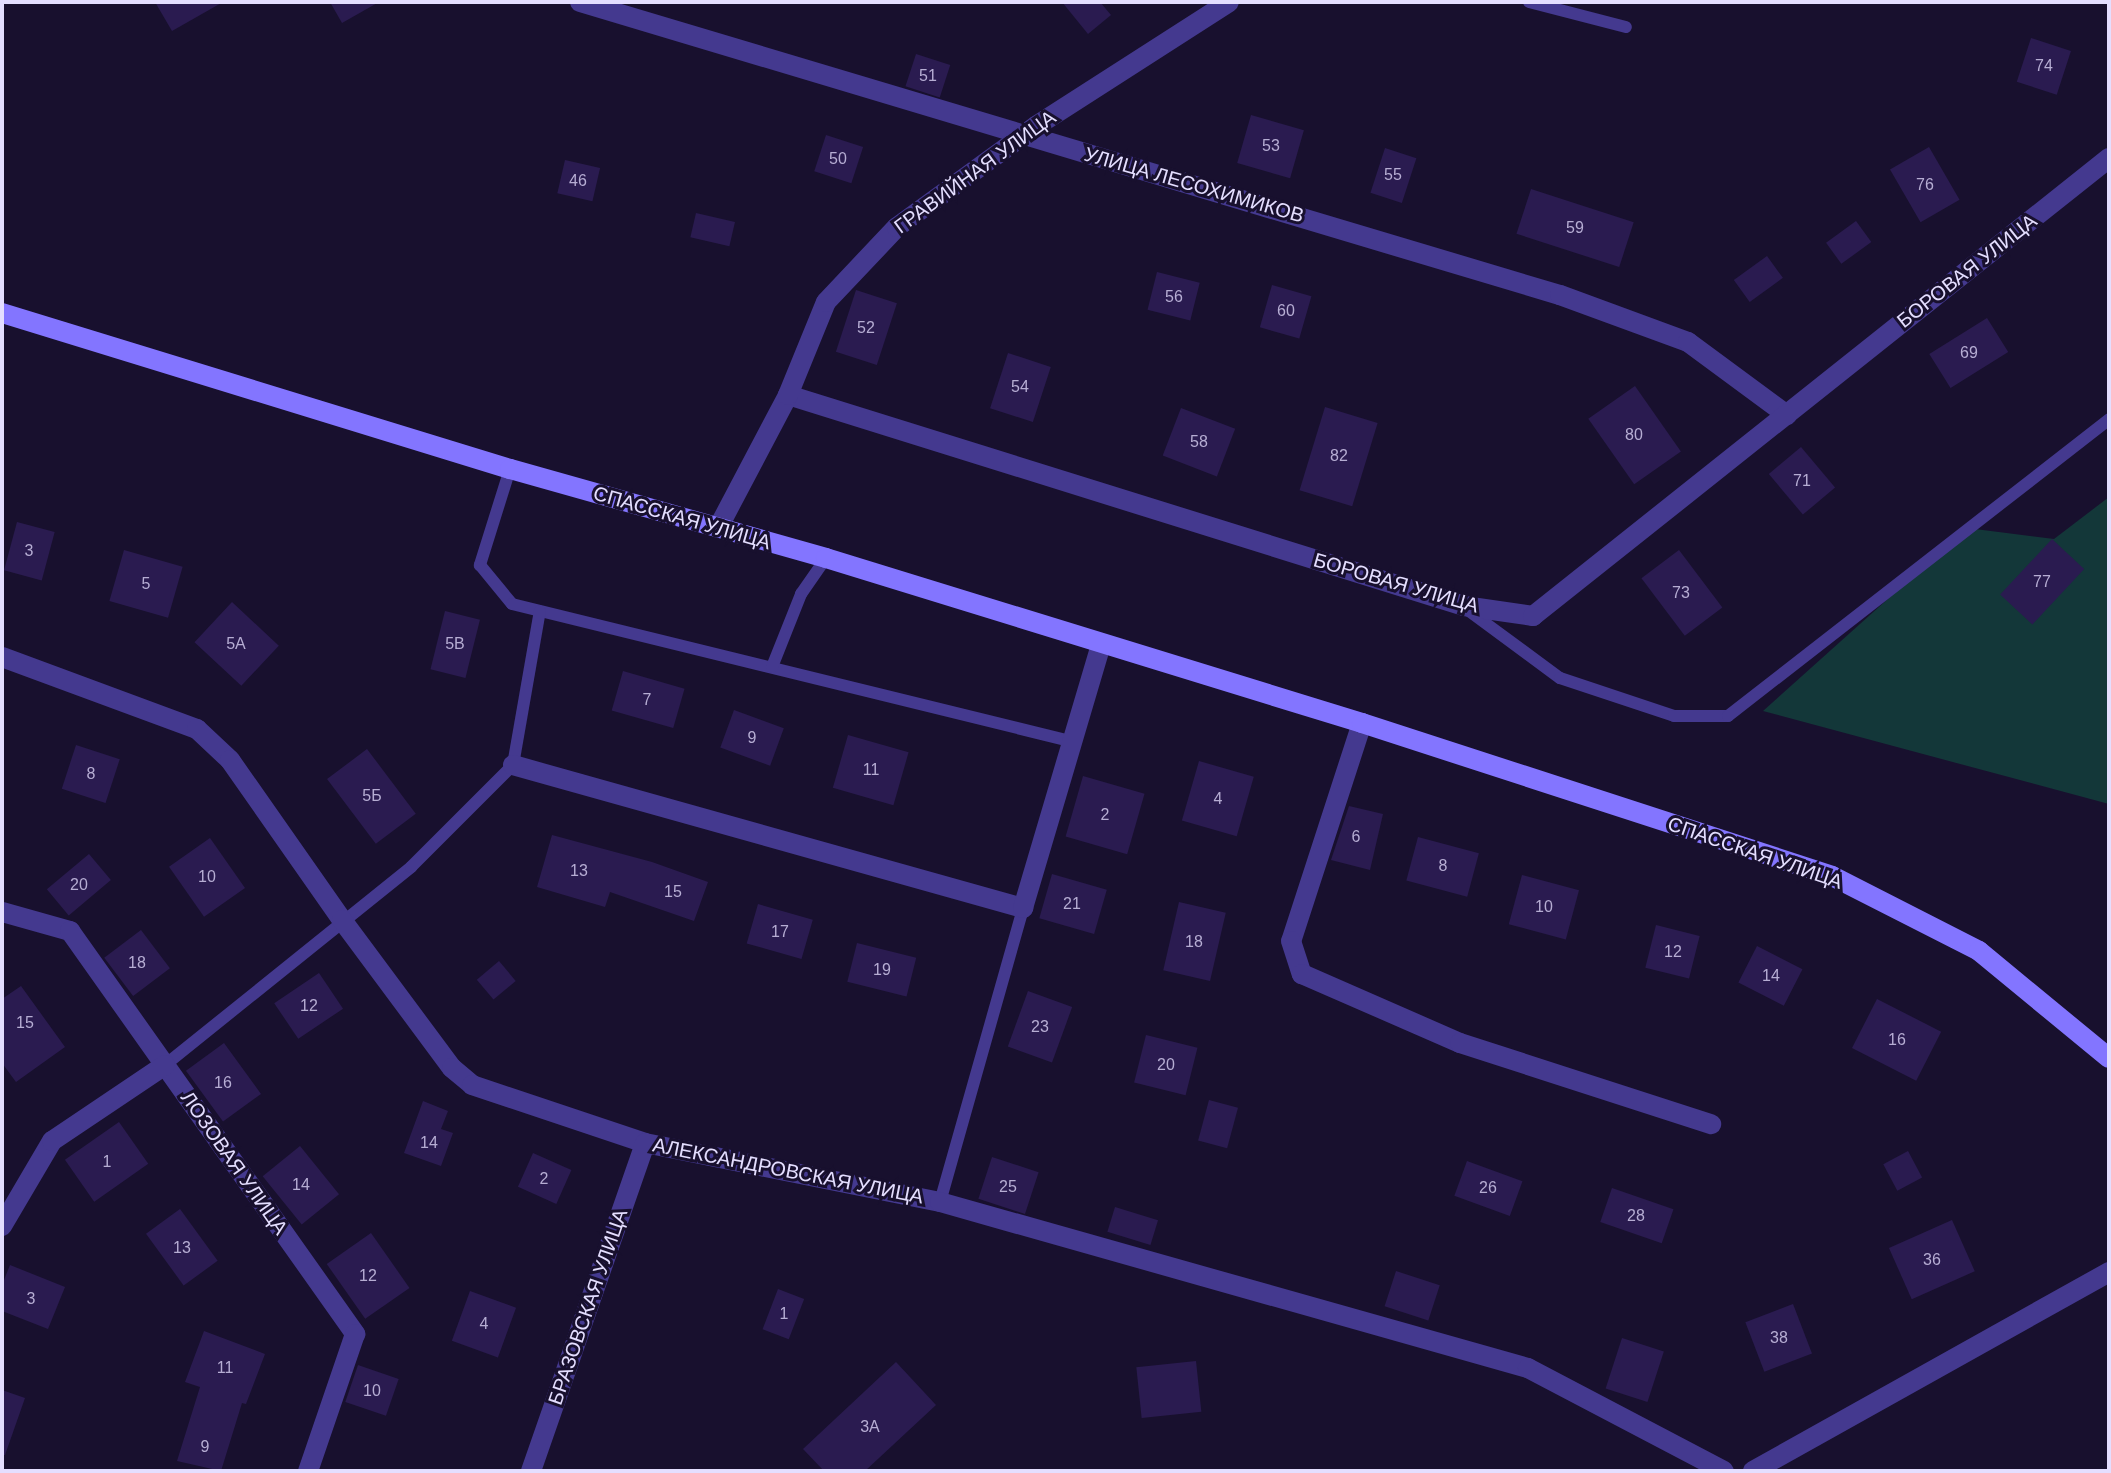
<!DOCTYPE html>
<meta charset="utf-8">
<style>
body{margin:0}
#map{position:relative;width:2111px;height:1473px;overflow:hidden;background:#18102e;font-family:Arial,sans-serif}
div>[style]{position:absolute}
.green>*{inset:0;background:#133739}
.building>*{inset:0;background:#2a1b50;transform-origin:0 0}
.lane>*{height:12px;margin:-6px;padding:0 6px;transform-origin:6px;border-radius:6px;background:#44398f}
.street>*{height:20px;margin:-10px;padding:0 10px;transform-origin:10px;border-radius:10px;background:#44398f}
.secondary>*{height:20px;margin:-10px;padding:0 10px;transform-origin:10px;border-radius:10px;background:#8375ff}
span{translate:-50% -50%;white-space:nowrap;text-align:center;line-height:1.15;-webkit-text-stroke:6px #18102e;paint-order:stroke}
.number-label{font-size:16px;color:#b6add3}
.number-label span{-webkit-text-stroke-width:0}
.street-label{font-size:20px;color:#e4deff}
.frame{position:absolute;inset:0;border:4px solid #e4deff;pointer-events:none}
</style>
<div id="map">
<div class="green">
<div style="clip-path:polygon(2109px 497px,2109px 804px,1763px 711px,1967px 528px,2054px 539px)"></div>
</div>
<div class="building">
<div style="clip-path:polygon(155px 2px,223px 2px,172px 31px)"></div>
<div style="clip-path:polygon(330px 2px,379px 2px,342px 23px)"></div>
<div style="clip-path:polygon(1062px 2px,1100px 2px,1111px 15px,1088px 34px)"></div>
<div style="left:2031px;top:38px;width:42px;height:46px;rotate:18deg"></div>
<div style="left:916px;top:54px;width:36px;height:34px;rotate:18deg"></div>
<div style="left:1251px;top:115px;width:55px;height:50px;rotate:16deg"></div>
<div style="left:826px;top:135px;width:39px;height:38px;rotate:18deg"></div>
<div style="left:1929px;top:147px;width:61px;height:45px;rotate:60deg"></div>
<div style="left:1385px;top:148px;width:33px;height:47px;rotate:18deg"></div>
<div style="left:565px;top:160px;width:36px;height:34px;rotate:13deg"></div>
<div style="left:1531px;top:189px;width:108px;height:47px;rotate:18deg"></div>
<div style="left:696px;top:213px;width:40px;height:25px;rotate:13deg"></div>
<div style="left:1856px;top:221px;width:26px;height:37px;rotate:54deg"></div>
<div style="left:1767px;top:256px;width:27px;height:41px;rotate:54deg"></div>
<div style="left:1157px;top:272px;width:44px;height:39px;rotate:14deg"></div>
<div style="left:1272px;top:285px;width:41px;height:44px;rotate:16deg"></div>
<div style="left:856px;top:290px;width:43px;height:65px;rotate:18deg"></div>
<div style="left:1987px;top:318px;width:40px;height:68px;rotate:58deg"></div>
<div style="left:1008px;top:353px;width:45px;height:58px;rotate:18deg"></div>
<div style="left:1635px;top:386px;width:80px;height:57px;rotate:55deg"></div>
<div style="left:1325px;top:407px;width:55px;height:87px;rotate:17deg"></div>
<div style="left:1181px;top:408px;width:58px;height:51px;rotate:21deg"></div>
<div style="left:1801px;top:447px;width:53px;height:42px;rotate:50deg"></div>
<div style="left:17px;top:522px;width:39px;height:50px;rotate:15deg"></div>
<div style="left:2052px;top:539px;width:44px;height:76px;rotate:43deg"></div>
<div style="left:124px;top:550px;width:61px;height:53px;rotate:16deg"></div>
<div style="left:1679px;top:550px;width:72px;height:47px;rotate:53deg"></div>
<div style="left:232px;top:602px;width:64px;height:55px;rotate:43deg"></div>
<div style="left:445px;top:611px;width:36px;height:60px;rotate:14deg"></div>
<div style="left:623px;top:671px;width:64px;height:41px;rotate:16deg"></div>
<div style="left:734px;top:710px;width:53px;height:40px;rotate:20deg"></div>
<div style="left:848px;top:735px;width:63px;height:55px;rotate:16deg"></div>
<div style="left:76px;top:745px;width:46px;height:46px;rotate:18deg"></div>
<div style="left:367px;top:749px;width:81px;height:50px;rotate:53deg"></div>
<div style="left:1199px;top:761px;width:57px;height:62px;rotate:16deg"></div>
<div style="left:1083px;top:776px;width:64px;height:63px;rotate:16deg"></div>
<div style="clip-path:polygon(1349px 806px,1383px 814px,1370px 870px,1331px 860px)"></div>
<div style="clip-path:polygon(552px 835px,652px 862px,708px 882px,694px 921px,610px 892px,605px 907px,537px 887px)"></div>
<div style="left:1418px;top:837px;width:63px;height:45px;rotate:15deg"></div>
<div style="left:210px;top:838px;width:61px;height:50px;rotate:55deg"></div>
<div style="left:89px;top:854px;width:34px;height:55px;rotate:50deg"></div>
<div style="left:1052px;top:874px;width:57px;height:46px;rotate:16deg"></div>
<div style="left:1522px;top:875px;width:59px;height:51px;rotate:15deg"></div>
<div style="left:1179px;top:902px;width:48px;height:70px;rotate:13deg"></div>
<div style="left:758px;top:904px;width:57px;height:41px;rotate:16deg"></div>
<div style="left:1656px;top:925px;width:45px;height:44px;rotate:14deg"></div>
<div style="left:141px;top:930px;width:48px;height:46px;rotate:53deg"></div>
<div style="left:857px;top:943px;width:61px;height:40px;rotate:14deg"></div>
<div style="left:1757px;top:946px;width:51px;height:41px;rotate:27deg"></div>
<div style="left:499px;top:961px;width:26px;height:29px;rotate:50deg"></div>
<div style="left:319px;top:973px;width:43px;height:54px;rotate:56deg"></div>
<div style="clip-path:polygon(21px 986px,65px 1047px,16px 1082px,2px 1063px,2px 999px)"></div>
<div style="left:1028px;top:991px;width:47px;height:59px;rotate:20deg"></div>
<div style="left:1877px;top:999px;width:72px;height:55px;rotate:27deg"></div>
<div style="left:1146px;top:1035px;width:53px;height:49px;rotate:14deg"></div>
<div style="left:224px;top:1043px;width:63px;height:47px;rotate:54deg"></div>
<div style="left:1209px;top:1100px;width:30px;height:42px;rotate:15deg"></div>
<div style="clip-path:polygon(423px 1101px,448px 1111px,441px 1129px,453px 1133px,441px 1166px,404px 1153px)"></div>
<div style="left:119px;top:1122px;width:51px;height:66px;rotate:55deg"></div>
<div style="left:300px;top:1146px;width:62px;height:48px;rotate:51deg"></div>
<div style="left:1908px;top:1151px;width:30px;height:28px;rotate:62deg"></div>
<div style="left:533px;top:1153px;width:42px;height:37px;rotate:24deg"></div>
<div style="left:992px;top:1157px;width:49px;height:44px;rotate:18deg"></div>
<div style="left:1467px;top:1161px;width:59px;height:37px;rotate:20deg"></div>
<div style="left:1612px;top:1188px;width:65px;height:36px;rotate:19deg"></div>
<div style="left:1115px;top:1207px;width:45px;height:26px;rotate:17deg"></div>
<div style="left:180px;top:1209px;width:64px;height:42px;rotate:54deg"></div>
<div style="left:1952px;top:1220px;width:56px;height:69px;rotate:66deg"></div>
<div style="left:371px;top:1233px;width:67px;height:54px;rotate:55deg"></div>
<div style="clip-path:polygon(10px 1265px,65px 1287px,48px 1329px,2px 1311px,2px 1285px)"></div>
<div style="left:1396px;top:1271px;width:46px;height:37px;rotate:18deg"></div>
<div style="left:778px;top:1289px;width:28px;height:43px;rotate:21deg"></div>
<div style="left:470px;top:1291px;width:49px;height:53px;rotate:20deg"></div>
<div style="left:1793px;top:1304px;width:53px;height:51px;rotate:69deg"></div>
<div style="clip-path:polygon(204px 1331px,265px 1354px,246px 1404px,242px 1403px,221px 1471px,177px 1461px,200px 1387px,185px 1382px)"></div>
<div style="left:1622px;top:1338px;width:44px;height:53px;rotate:18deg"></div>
<div style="left:1196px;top:1361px;width:51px;height:60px;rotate:84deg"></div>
<div style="clip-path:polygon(896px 1362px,936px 1405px,865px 1471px,824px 1471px,803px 1449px)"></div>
<div style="left:358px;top:1365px;width:43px;height:39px;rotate:19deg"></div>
<div style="clip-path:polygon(2px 1390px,25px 1398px,5px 1455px,2px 1455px)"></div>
</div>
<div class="lane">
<div style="left:1529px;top:2px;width:100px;rotate:14.5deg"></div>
<div style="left:510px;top:469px;width:101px;rotate:107.4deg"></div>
<div style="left:480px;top:565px;width:50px;rotate:50.6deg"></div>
<div style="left:512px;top:604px;width:575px;rotate:13.79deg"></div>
<div style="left:1469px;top:611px;width:113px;rotate:36.4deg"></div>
<div style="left:1560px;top:678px;width:120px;rotate:18.4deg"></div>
<div style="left:1674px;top:716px;width:54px"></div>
<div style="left:1728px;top:716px;width:483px;rotate:-37.9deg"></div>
<div style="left:772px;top:667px;width:79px;rotate:-68.3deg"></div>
<div style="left:801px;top:594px;width:44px;rotate:-55.2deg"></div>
<div style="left:165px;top:1065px;width:316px;rotate:-38.8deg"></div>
<div style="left:411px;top:867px;width:144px;rotate:-45deg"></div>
<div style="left:513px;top:765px;width:156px;rotate:-80.1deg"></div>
<div style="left:940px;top:1202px;width:305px;rotate:-74.2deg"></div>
</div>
<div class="street">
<div style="left:580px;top:2px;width:1023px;rotate:16.65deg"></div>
<div style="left:1560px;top:295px;width:136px;rotate:20.2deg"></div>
<div style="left:1688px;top:342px;width:123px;rotate:36.4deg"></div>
<div style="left:788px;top:395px;width:708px;rotate:17.33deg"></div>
<div style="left:1464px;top:606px;width:70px;rotate:8.2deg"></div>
<div style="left:1533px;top:616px;width:736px;rotate:-38.49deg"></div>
<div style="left:718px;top:528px;width:150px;rotate:-62.2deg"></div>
<div style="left:788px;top:395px;width:100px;rotate:-67.8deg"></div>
<div style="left:826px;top:302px;width:103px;rotate:-46.6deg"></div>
<div style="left:897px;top:227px;width:172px;rotate:-36deg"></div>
<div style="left:1036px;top:126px;width:229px;rotate:-32.7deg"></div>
<div style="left:2px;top:657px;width:208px;rotate:20.3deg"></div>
<div style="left:197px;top:729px;width:45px;rotate:43.2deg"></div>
<div style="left:230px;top:760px;width:195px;rotate:55deg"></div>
<div style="left:342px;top:920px;width:184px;rotate:53.4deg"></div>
<div style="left:452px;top:1068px;width:26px;rotate:40deg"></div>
<div style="left:472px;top:1085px;width:182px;rotate:18.5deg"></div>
<div style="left:645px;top:1143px;width:301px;rotate:11.3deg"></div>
<div style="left:940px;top:1202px;width:611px;rotate:15.77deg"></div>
<div style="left:1528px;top:1368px;width:221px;rotate:27.7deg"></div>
<div style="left:1362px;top:723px;width:229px;rotate:108deg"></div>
<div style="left:1291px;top:941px;width:35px;rotate:72deg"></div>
<div style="left:1302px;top:974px;width:172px;rotate:23.6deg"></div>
<div style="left:1460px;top:1043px;width:264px;rotate:17.9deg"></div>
<div style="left:513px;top:765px;width:530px;rotate:15.66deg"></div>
<div style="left:1023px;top:908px;width:274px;rotate:-73.5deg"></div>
<div style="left:2px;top:912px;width:71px;rotate:15.6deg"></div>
<div style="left:70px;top:931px;width:494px;rotate:54.7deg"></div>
<div style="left:355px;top:1334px;width:145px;rotate:108.9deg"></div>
<div style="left:2px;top:1226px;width:99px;rotate:-59.5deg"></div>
<div style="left:52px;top:1141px;width:136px;rotate:-33.9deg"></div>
<div style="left:531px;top:1471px;width:347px;rotate:-70.8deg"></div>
<div style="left:1753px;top:1471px;width:408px;rotate:-29.2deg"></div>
</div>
<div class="secondary">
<div style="left:2px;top:313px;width:531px;rotate:17.07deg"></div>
<div style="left:510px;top:469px;width:328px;rotate:15.7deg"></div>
<div style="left:826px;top:558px;width:561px;rotate:17.11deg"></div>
<div style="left:1362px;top:723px;width:494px;rotate:18deg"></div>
<div style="left:1832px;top:876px;width:165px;rotate:27deg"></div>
<div style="left:1979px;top:951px;width:168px;rotate:39.5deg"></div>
</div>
<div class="number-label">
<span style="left:2044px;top:66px">74</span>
<span style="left:928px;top:76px">51</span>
<span style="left:1271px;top:146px">53</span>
<span style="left:838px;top:159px">50</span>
<span style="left:1393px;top:175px">55</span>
<span style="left:578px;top:181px">46</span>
<span style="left:1925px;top:185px">76</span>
<span style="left:1575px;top:228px">59</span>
<span style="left:1174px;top:297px">56</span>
<span style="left:1286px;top:311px">60</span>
<span style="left:866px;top:328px">52</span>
<span style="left:1969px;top:353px">69</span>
<span style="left:1020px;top:387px">54</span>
<span style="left:1634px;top:435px">80</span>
<span style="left:1199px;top:442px">58</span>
<span style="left:1339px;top:456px">82</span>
<span style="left:1802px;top:481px">71</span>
<span style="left:29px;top:551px">3</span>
<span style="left:2042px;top:582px">77</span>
<span style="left:146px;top:584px">5</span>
<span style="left:1681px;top:593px">73</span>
<span style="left:236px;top:644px">5А</span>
<span style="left:455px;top:644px">5В</span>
<span style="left:647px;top:700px">7</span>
<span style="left:752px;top:738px">9</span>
<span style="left:871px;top:770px">11</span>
<span style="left:91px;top:774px">8</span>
<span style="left:372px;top:796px">5Б</span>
<span style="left:1218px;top:799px">4</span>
<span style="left:1105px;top:815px">2</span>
<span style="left:1356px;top:837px">6</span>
<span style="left:1443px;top:866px">8</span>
<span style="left:579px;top:871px">13</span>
<span style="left:207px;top:877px">10</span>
<span style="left:79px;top:885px">20</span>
<span style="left:673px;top:892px">15</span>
<span style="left:1072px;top:904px">21</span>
<span style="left:1544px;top:907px">10</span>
<span style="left:780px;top:932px">17</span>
<span style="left:1194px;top:942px">18</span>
<span style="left:1673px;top:952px">12</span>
<span style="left:137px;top:963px">18</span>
<span style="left:882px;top:970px">19</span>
<span style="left:1771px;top:976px">14</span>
<span style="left:309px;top:1006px">12</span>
<span style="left:25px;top:1023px">15</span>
<span style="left:1040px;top:1027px">23</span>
<span style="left:1897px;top:1040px">16</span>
<span style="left:1166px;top:1065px">20</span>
<span style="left:223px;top:1083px">16</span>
<span style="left:429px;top:1143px">14</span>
<span style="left:107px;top:1162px">1</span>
<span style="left:544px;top:1179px">2</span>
<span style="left:301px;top:1185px">14</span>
<span style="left:1008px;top:1187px">25</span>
<span style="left:1488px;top:1188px">26</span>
<span style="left:1636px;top:1216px">28</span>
<span style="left:182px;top:1248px">13</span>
<span style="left:1932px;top:1260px">36</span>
<span style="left:368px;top:1276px">12</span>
<span style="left:31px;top:1299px">3</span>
<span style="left:784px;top:1314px">1</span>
<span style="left:484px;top:1324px">4</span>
<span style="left:1779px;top:1338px">38</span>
<span style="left:225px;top:1368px">11</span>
<span style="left:372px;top:1391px">10</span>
<span style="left:870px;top:1427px">3А</span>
<span style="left:205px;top:1447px">9</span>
</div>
<div class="street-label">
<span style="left:975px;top:172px;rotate:-36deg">ГРАВИЙНАЯ УЛИЦА</span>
<span style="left:1194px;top:185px;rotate:16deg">УЛИЦА ЛЕСОХИМИКОВ</span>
<span style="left:1967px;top:271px;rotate:-38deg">БОРОВАЯ УЛИЦА</span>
<span style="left:682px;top:518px;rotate:16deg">СПАССКАЯ УЛИЦА</span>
<span style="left:1396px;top:583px;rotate:16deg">БОРОВАЯ УЛИЦА</span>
<span style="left:1755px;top:853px;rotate:19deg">СПАССКАЯ УЛИЦА</span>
<span style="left:234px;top:1163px;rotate:55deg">ЛОЗОВАЯ УЛИЦА</span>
<span style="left:788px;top:1171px;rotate:11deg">АЛЕКСАНДРОВСКАЯ УЛИЦА</span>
<span style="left:588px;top:1307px;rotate:-71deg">БРАЗОВСКАЯ УЛИЦА</span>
</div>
<div class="frame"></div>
</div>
